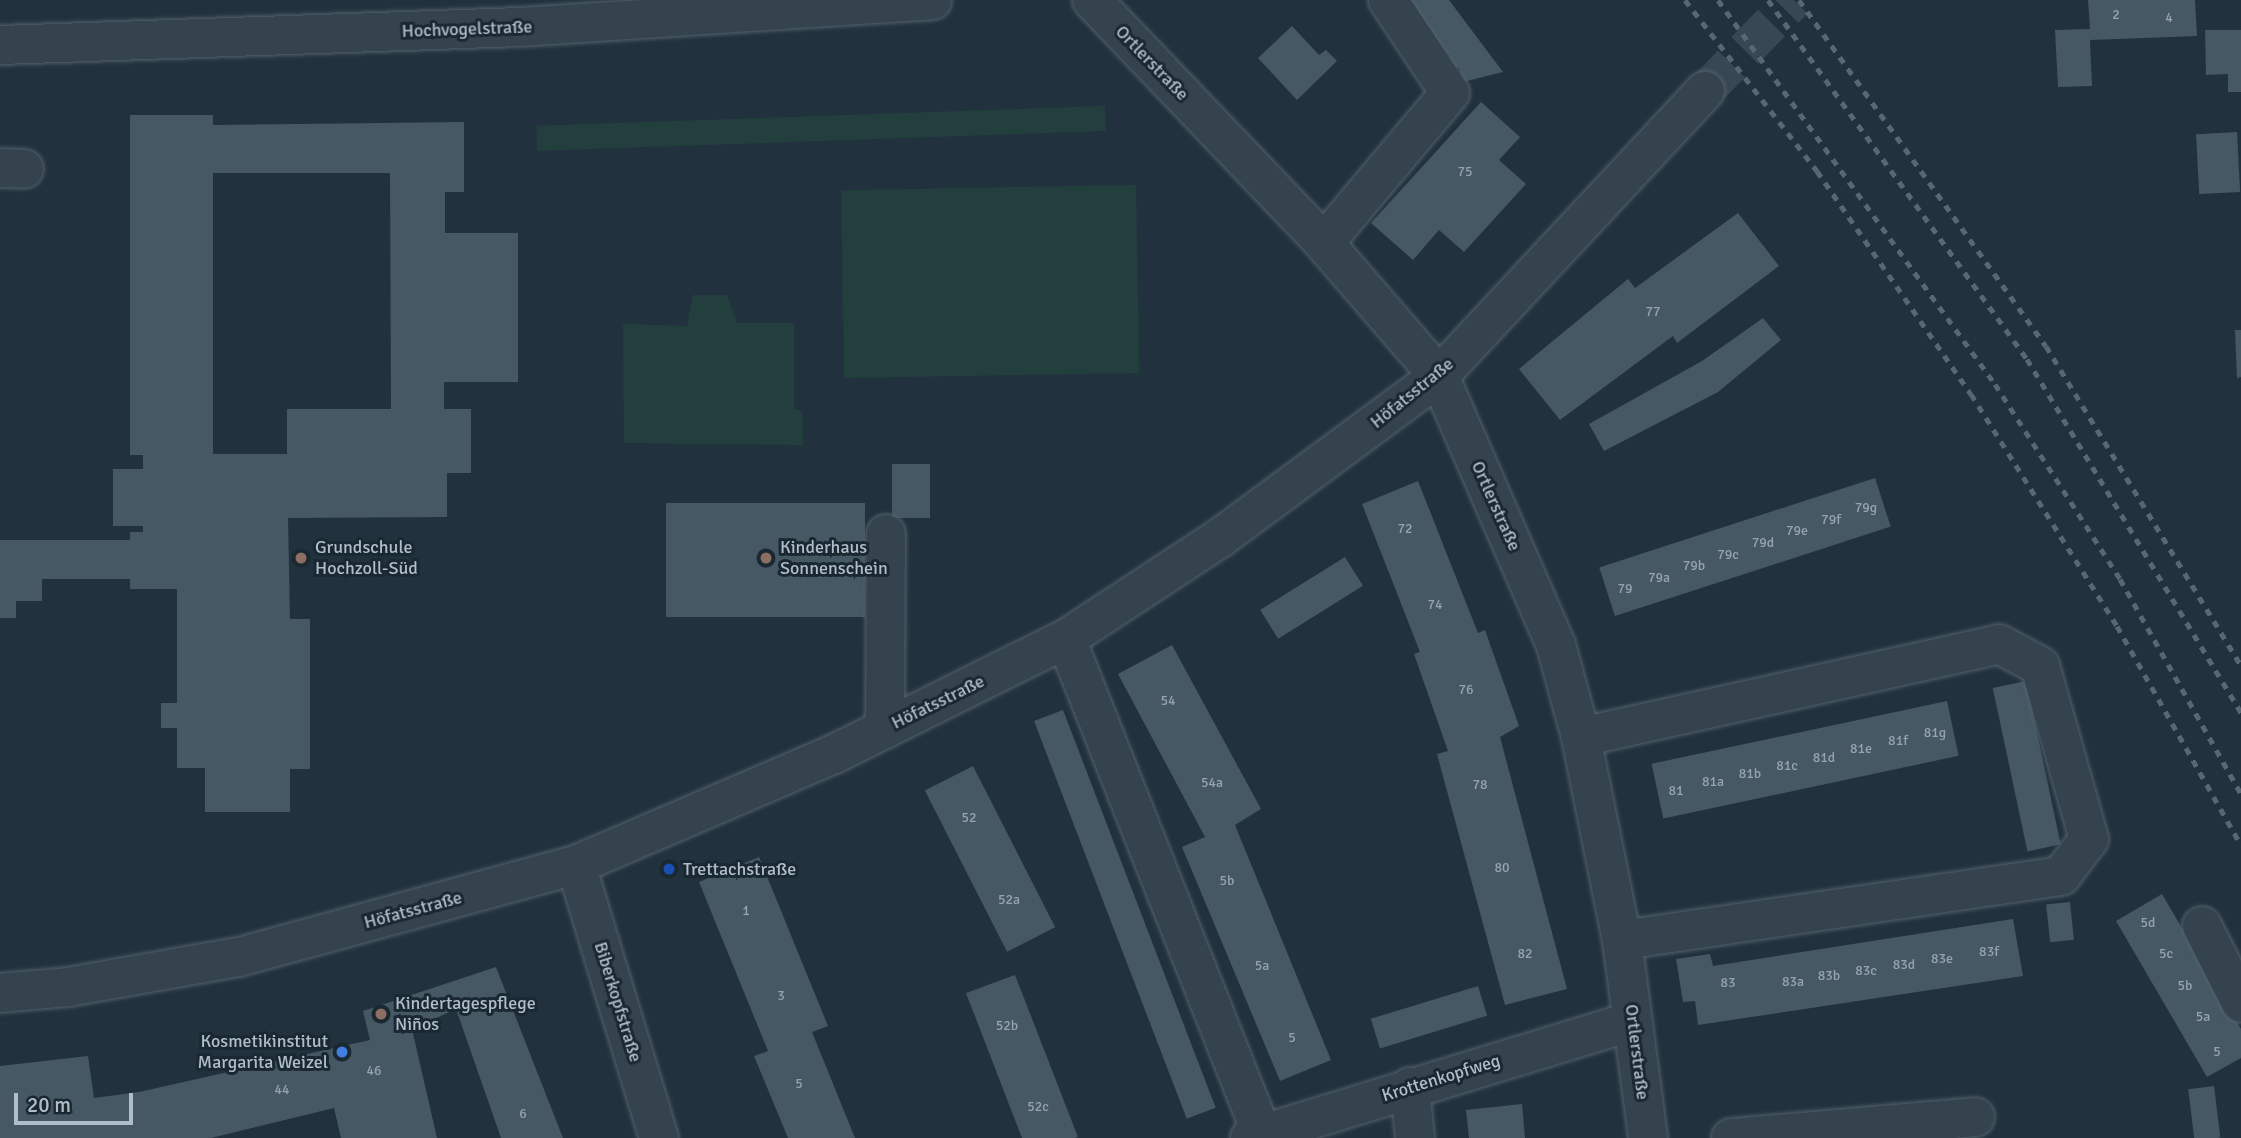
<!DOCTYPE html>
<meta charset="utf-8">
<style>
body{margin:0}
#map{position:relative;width:2241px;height:1138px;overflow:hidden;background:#21323e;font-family:Signika,sans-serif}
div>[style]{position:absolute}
.green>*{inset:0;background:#233f3d;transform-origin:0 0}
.building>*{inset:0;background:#455864;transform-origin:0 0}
.minor-tunnel>*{height:38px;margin-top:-19px;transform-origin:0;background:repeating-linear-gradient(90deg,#374753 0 38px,transparent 0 57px)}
.roads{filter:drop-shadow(0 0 2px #53616b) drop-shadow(0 0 2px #53616b)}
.minor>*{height:38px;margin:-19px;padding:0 19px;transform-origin:19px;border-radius:19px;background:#35434e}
.rail>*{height:5px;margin-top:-2.5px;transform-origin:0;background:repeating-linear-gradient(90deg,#576875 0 7px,transparent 0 14px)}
.dots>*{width:19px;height:19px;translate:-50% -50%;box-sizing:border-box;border:4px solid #1a2832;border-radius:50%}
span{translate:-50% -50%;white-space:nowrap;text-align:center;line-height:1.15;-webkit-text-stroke:6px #1a2832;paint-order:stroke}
.number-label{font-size:14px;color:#96a4b0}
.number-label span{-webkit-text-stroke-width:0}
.street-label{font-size:18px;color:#b1bec9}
.poi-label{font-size:18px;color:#b1bec9}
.left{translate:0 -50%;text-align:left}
.right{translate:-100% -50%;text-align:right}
.scale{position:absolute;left:14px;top:1093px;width:119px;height:32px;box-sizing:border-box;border:4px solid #b1bec9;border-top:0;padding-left:9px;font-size:21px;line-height:24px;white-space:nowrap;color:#b1bec9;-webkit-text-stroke:5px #1a2832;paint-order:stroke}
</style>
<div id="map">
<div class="green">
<div style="left:1105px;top:106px;width:25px;height:569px;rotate:88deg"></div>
<div style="left:1136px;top:185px;width:188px;height:295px;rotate:89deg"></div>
<div style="clip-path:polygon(693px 295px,727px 295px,737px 323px,794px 323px,794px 409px,802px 411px,803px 445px,624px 443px,623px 324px,687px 326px)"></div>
</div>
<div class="building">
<div style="clip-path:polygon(1409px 0,1449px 0,1503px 72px,1463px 82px,1459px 67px,1453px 69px,1449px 54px,1442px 55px,1429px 27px,1423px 29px)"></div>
<div style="clip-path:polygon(2088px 0,2195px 0,2197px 36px,2090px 40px,2092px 86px,2058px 87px,2055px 30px,2090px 29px)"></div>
<div style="clip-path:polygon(1292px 26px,1319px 55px,1326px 50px,1337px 61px,1297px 100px,1258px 58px)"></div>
<div style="clip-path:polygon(2205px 30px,2241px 30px,2241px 92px,2228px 92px,2228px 74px,2206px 75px)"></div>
<div style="clip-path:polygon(1481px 102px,1520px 137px,1499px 160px,1526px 184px,1464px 252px,1439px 230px,1413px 260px,1371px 223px)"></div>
<div style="clip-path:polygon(evenodd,130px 115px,213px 115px,213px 125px,464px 122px,464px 192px,445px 192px,445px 233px,518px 233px,518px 382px,444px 382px,444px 409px,471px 409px,471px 473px,447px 473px,447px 517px,288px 518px,290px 619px,310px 619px,310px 769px,290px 769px,290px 812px,205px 812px,205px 768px,177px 768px,177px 728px,161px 728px,161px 703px,177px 703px,177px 589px,130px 589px,130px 579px,42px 579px,42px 601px,16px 601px,16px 618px,0 618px,0 540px,130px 540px,130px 532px,143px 532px,143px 526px,113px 526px,113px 469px,143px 469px,143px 455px,130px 455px,130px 115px,213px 173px,390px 173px,391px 409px,287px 409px,287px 454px,213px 454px,213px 173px)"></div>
<div style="left:2237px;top:132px;width:60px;height:41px;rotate:87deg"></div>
<div style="clip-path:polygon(1738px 213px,1779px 266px,1677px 343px,1673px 336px,1560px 420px,1519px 369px,1628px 279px,1635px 288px)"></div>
<div style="clip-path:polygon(1763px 318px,1781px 340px,1718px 392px,1604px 451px,1589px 424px,1702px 361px)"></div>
<div style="clip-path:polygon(2235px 330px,2241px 330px,2241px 377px,2237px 378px)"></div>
<div style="left:930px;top:464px;width:54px;height:38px;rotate:90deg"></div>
<div style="left:1875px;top:478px;width:51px;height:290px;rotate:72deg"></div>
<div style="clip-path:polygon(1418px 481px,1478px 633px,1485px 630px,1519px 726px,1500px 737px,1567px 989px,1505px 1005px,1437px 754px,1448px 751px,1414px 654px,1420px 652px,1362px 504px)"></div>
<div style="left:666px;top:503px;width:199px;height:114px"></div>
<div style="left:1345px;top:557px;width:34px;height:100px;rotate:58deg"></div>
<div style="clip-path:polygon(1172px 645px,1261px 809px,1235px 825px,1331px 1060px,1280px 1081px,1182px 847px,1205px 837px,1118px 674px)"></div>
<div style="left:2026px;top:681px;width:167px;height:34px;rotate:78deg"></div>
<div style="left:1947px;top:701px;width:56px;height:302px;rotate:78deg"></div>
<div style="left:1063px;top:710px;width:426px;height:31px;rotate:69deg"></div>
<div style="left:973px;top:766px;width:181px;height:54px;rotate:63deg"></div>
<div style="clip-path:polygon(759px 857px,828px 1026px,812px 1032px,855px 1138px,788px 1138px,754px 1056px,768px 1051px,699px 882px)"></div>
<div style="clip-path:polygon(2162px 894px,2241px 1029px,2241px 1058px,2207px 1077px,2116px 921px)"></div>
<div style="left:2070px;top:902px;width:38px;height:24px;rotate:84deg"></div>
<div style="clip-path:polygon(2013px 919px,2023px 976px,1698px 1025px,1695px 1001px,1683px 1002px,1676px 959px,1710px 954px,1713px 966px)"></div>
<div style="clip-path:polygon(496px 967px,563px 1138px,501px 1138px,456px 1009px,412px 1029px,437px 1138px,341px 1138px,334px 1108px,211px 1138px,0 1138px,0 1066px,88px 1056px,94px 1098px,139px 1092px,370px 1040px,363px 1011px)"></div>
<div style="clip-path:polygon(1015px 975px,1078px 1137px,1074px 1138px,1022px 1138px,966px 993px)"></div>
<div style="left:1478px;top:986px;width:31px;height:112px;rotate:73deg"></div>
<div style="left:2214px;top:1086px;width:52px;height:26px;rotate:83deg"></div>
<div style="clip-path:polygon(1522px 1104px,1525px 1138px,1469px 1138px,1466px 1110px)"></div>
</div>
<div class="minor-tunnel">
<div style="left:1705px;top:91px;width:127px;rotate:-45.6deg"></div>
</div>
<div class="roads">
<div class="minor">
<div style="left:1092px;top:0;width:336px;rotate:46.3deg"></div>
<div style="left:1324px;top:243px;width:176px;rotate:49.2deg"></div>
<div style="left:1439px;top:376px;width:293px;rotate:66.5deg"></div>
<div style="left:1556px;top:645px;width:95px;rotate:74.8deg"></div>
<div style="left:1581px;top:737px;width:207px;rotate:78.6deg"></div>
<div style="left:1622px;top:940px;width:200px;rotate:82.5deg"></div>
<div style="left:0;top:45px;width:520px;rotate:-1.98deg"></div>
<div style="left:520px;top:27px;width:413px;rotate:-3.7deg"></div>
<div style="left:0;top:168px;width:24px;rotate:2deg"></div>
<div style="left:1324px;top:243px;width:196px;rotate:-50deg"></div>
<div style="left:1450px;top:93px;width:112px;rotate:-123.7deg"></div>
<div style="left:1066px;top:639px;width:532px;rotate:68.4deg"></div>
<div style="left:885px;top:729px;width:195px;rotate:-89.7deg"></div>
<div style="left:1581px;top:737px;width:428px;rotate:-12.5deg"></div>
<div style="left:1999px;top:644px;width:47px;rotate:28.2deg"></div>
<div style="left:2040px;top:666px;width:180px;rotate:74.2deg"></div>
<div style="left:2089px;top:839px;width:46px;rotate:127.1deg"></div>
<div style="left:2061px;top:876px;width:444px;rotate:171.7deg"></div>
<div style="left:576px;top:865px;width:285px;rotate:73.1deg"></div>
<div style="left:2202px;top:926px;width:86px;rotate:63.1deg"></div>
<div style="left:0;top:993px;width:68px;rotate:-5deg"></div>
<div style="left:68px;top:987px;width:174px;rotate:-10deg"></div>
<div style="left:239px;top:957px;width:349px;rotate:-15.3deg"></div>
<div style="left:576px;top:865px;width:281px;rotate:-23.3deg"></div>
<div style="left:834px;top:754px;width:259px;rotate:-26.4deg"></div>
<div style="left:1066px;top:639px;width:184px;rotate:-33.3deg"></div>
<div style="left:1220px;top:538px;width:272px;rotate:-36.5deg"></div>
<div style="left:1439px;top:376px;width:390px;rotate:-47deg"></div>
<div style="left:1410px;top:1087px;width:51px;rotate:84.4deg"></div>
<div style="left:1250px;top:1138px;width:400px;rotate:-17deg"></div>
<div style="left:1731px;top:1138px;width:245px;rotate:-4.9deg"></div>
</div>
</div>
<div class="rail">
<div style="left:1685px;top:0;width:216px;rotate:52.3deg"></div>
<div style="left:1817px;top:171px;width:271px;rotate:55.4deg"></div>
<div style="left:1971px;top:394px;width:274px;rotate:57.8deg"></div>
<div style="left:2117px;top:626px;width:252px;rotate:60.5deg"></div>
<div style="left:1718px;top:0;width:473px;rotate:54.2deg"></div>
<div style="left:1995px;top:384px;width:232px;rotate:57.3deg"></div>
<div style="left:2120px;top:579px;width:247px;rotate:60.6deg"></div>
<div style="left:1768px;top:0;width:443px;rotate:54.2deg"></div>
<div style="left:2027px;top:359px;width:414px;rotate:58.8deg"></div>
<div style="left:1799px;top:0;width:425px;rotate:54.5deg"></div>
<div style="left:2046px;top:346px;width:375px;rotate:58.6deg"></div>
</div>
<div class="dots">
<div style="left:301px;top:558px;background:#8d6e63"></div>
<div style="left:766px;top:558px;background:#8d6e63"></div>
<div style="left:669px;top:869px;background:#1a4fb4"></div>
<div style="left:381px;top:1014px;background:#8d6e63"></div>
<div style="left:342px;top:1052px;background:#3f7fe0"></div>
</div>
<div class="number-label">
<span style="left:2116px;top:15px">2</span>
<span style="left:2169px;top:18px">4</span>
<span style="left:1465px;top:172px">75</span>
<span style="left:1653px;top:312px">77</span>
<span style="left:1866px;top:508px">79g</span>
<span style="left:1831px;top:520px">79f</span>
<span style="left:1405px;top:529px">72</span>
<span style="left:1797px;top:531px">79e</span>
<span style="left:1763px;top:543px">79d</span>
<span style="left:1728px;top:555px">79c</span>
<span style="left:1694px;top:566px">79b</span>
<span style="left:1659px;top:578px">79a</span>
<span style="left:1625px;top:589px">79</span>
<span style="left:1435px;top:605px">74</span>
<span style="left:1466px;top:690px">76</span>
<span style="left:1168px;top:701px">54</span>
<span style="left:1935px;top:733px">81g</span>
<span style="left:1898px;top:741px">81f</span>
<span style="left:1861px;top:749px">81e</span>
<span style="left:1824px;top:758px">81d</span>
<span style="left:1787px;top:766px">81c</span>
<span style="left:1750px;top:774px">81b</span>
<span style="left:1713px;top:782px">81a</span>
<span style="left:1212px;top:783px">54a</span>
<span style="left:1480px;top:785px">78</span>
<span style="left:1676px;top:791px">81</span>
<span style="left:969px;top:818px">52</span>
<span style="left:1502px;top:868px">80</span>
<span style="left:1227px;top:881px">5b</span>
<span style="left:1009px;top:900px">52a</span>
<span style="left:746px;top:911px">1</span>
<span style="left:2148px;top:923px">5d</span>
<span style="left:1989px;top:952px">83f</span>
<span style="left:1525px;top:954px">82</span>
<span style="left:2166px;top:954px">5c</span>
<span style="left:1942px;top:959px">83e</span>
<span style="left:1904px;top:965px">83d</span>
<span style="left:1262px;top:966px">5a</span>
<span style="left:1866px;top:971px">83c</span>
<span style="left:1829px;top:976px">83b</span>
<span style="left:1793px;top:982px">83a</span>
<span style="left:1728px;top:983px">83</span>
<span style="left:2185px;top:986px">5b</span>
<span style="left:781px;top:996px">3</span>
<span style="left:2203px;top:1017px">5a</span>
<span style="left:1007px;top:1026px">52b</span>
<span style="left:1292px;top:1038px">5</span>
<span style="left:2217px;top:1052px">5</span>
<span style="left:374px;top:1071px">46</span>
<span style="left:799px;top:1084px">5</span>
<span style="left:282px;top:1090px">44</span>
<span style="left:1038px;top:1107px">52c</span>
<span style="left:523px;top:1114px">6</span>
</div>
<div class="street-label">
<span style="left:467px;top:29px;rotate:-2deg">Hochvogelstraße</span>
<span style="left:1152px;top:63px;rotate:46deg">Ortlerstraße</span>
<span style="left:1412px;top:393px;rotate:-39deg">Höfatsstraße</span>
<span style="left:1496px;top:506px;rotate:66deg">Ortlerstraße</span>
<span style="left:938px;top:702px;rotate:-26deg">Höfatsstraße</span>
<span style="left:413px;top:910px;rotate:-15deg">Höfatsstraße</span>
<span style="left:618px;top:1002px;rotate:73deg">Biberkopfstraße</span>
<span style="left:1637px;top:1052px;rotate:83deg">Ortlerstraße</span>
<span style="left:1441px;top:1078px;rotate:-17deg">Krottenkopfweg</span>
</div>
<div class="poi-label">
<span class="left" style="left:315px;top:558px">Grundschule<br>Hochzoll-Süd</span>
<span class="left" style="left:780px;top:558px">Kinderhaus<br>Sonnenschein</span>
<span class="left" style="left:683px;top:869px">Trettachstraße</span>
<span class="left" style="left:395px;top:1014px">Kindertagespflege<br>Niños</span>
<span class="right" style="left:328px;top:1052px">Kosmetikinstitut<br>Margarita Weizel</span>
</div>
<div class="scale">20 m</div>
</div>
